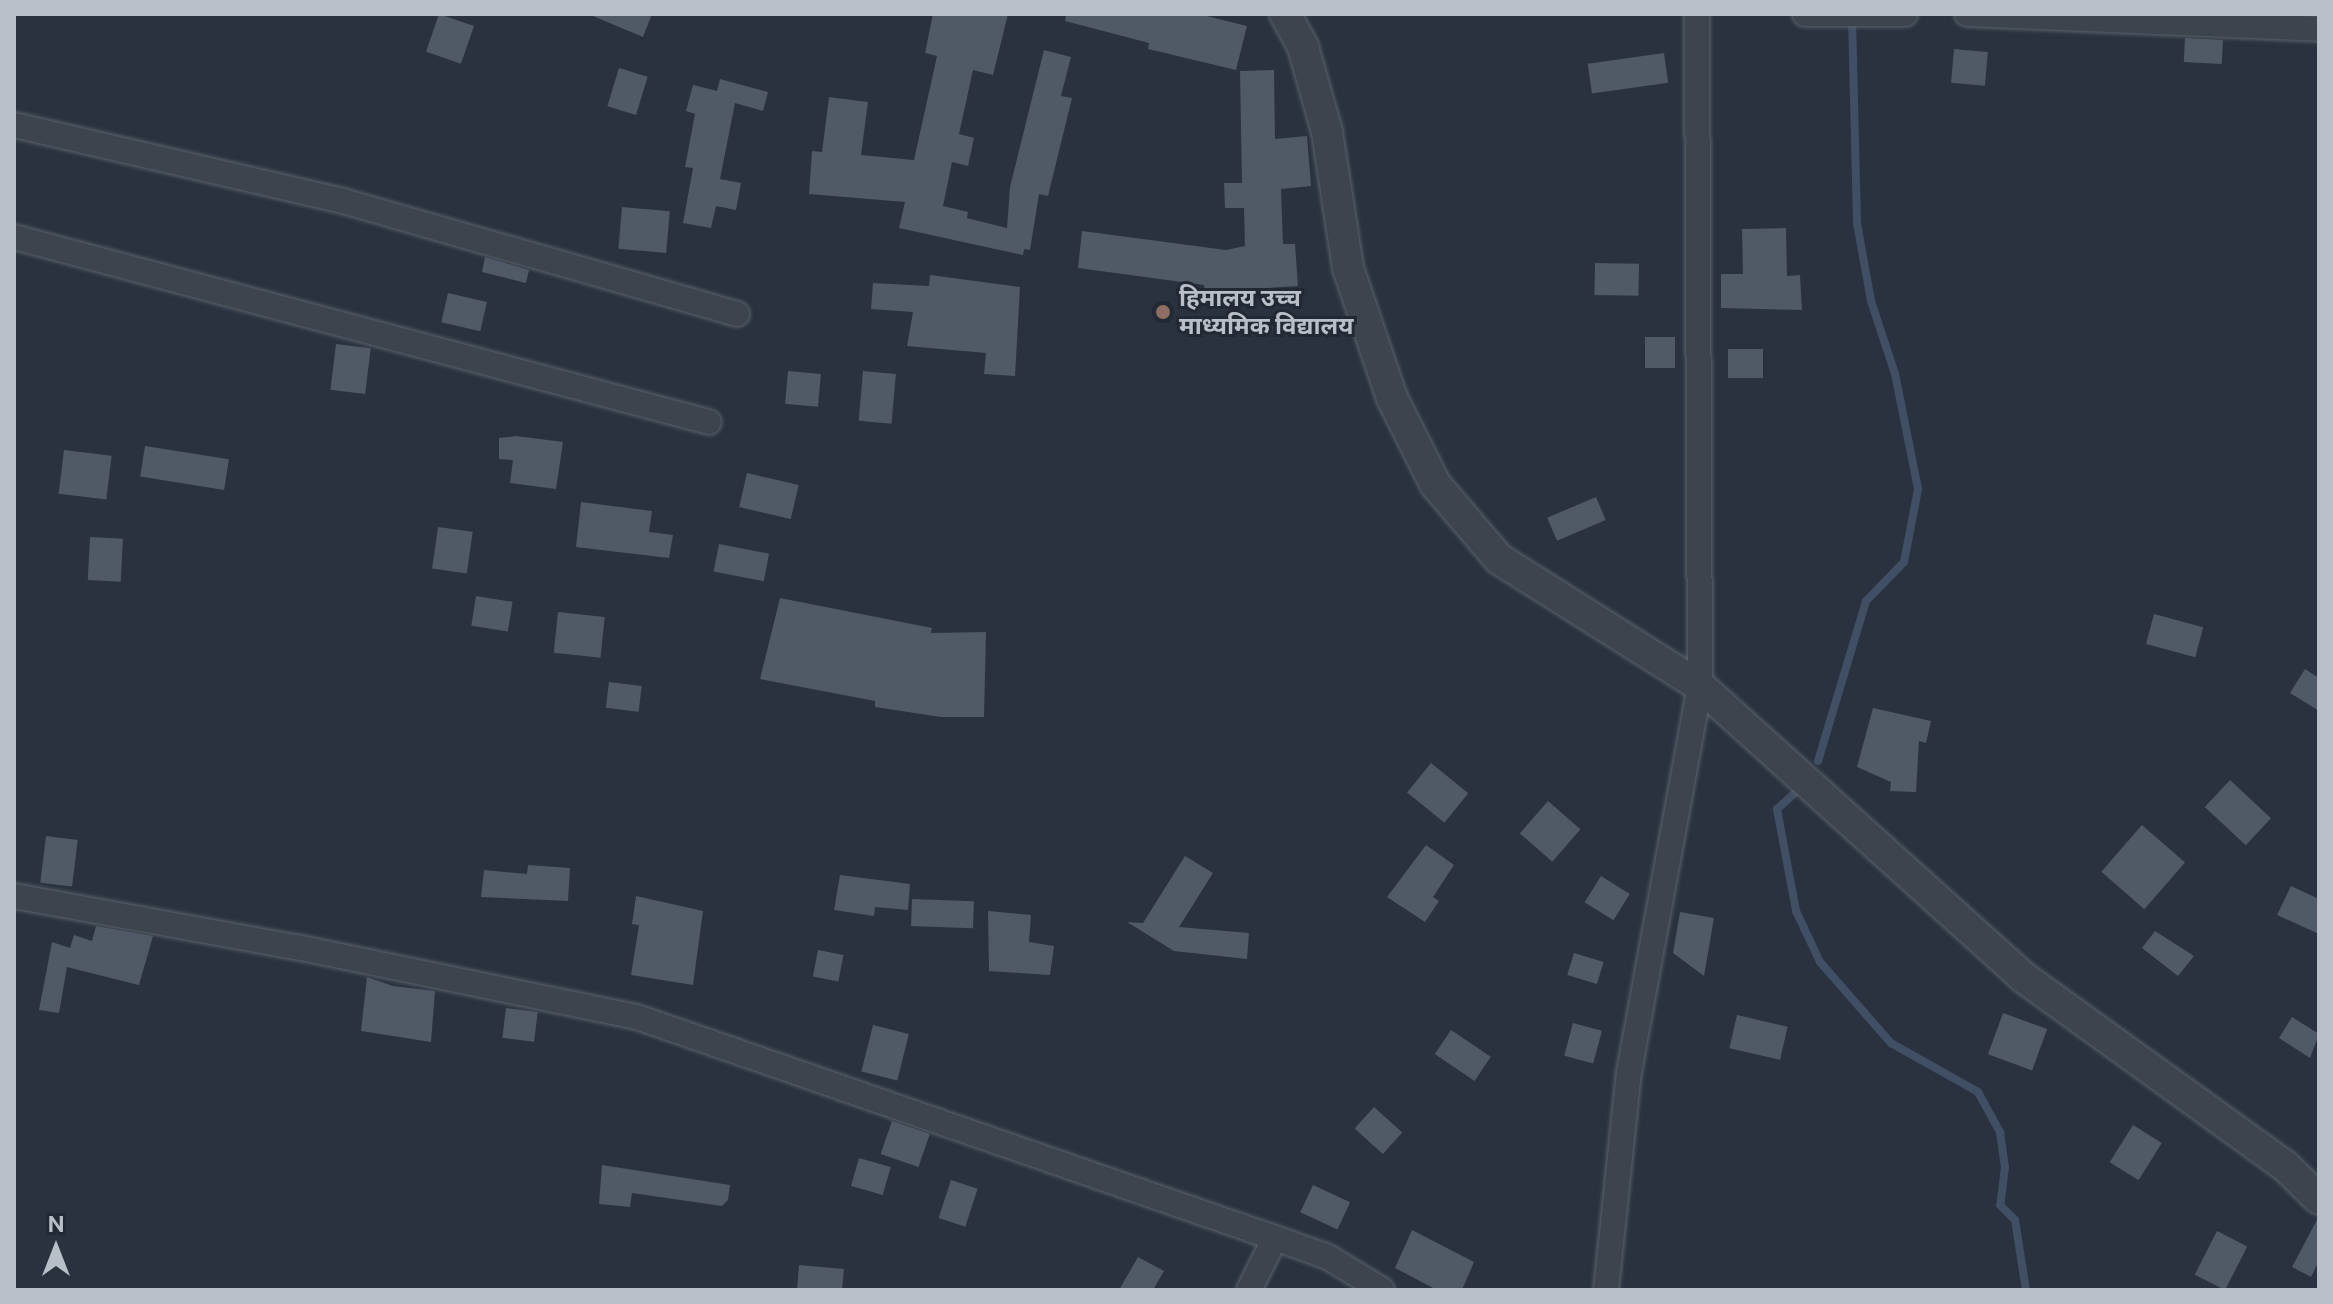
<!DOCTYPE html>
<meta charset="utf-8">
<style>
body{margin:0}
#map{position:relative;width:2333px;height:1304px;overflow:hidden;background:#29323e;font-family:"Public Sans","Noto Sans Devanagari",sans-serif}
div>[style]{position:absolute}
.stream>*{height:8px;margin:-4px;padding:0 4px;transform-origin:4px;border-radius:4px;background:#414f65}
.building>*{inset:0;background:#505966;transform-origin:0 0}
.roads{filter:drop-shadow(0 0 2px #5b626c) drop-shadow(0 0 2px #5b626c)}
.minor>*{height:24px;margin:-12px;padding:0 12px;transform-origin:12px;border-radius:12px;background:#3d444e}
.tertiary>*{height:30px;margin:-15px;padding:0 15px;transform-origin:15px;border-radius:15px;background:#3d444e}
.dots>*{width:22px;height:22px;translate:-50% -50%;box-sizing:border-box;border:4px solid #222934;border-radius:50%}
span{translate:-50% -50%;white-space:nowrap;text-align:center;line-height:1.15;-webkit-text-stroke:6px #222934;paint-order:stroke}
.poi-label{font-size:24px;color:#b9bfc9;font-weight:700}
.left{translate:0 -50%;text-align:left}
.frame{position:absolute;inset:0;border:16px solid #b9bfc9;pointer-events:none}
.north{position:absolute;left:16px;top:1208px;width:80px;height:80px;-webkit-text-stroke:6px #222934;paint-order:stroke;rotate:0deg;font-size:22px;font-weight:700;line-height:32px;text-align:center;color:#b9bfc9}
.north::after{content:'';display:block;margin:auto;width:28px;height:36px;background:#b9bfc9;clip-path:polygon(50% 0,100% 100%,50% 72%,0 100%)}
</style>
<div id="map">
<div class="stream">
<div style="left:1818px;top:761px;width:167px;rotate:-73.3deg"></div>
<div style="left:1866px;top:601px;width:54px;rotate:-45.7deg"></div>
<div style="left:1904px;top:562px;width:74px;rotate:-79.1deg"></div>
<div style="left:1918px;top:489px;width:117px;rotate:-101.3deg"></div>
<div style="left:1895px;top:374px;width:77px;rotate:-108.2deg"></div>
<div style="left:1871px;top:301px;width:79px;rotate:-100.2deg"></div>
<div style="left:1857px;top:223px;width:204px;rotate:-91.4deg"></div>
<div style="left:1796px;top:792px;width:25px;rotate:138deg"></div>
<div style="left:1777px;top:809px;width:104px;rotate:79.4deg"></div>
<div style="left:1796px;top:911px;width:56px;rotate:64.8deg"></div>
<div style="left:1820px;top:962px;width:108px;rotate:48.8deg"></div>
<div style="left:1891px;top:1043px;width:100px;rotate:29.4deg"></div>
<div style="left:1978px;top:1092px;width:46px;rotate:61.2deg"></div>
<div style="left:2000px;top:1132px;width:35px;rotate:82deg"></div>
<div style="left:2005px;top:1167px;width:38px;rotate:97deg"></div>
<div style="left:2000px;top:1205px;width:21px;rotate:45deg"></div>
<div style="left:2015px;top:1220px;width:71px;rotate:81.1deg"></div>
</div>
<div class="building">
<div style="left:439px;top:14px;width:37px;height:40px;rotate:19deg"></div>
<div style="clip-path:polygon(588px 14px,652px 14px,643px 37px)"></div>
<div style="clip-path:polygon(933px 14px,1008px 14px,993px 75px,973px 70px,959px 134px,974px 138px,968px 166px,952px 162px,943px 206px,968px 212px,967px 218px,1007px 228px,1010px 187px,1044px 50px,1071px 57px,1061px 96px,1072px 98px,1048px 196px,1039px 194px,1030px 250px,1024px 249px,1023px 255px,899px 228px,905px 202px,809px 194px,812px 151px,822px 152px,829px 97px,868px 102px,861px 155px,914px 160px,937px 56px,925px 53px)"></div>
<div style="clip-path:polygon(1066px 14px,1199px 14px,1247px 26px,1236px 70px,1148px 49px,1149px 43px,1065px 21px)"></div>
<div style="left:2185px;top:38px;width:38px;height:24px;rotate:3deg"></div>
<div style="left:1954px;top:49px;width:34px;height:34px;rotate:5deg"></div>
<div style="left:1664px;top:53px;width:30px;height:77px;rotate:82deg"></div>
<div style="left:619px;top:68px;width:30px;height:40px;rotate:17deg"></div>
<div style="clip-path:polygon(1274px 70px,1275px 139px,1307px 136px,1311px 186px,1281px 189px,1283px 244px,1295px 244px,1298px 286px,1205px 292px,1204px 285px,1078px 268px,1082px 231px,1226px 250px,1245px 246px,1244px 208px,1225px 208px,1224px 183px,1242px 183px,1240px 71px)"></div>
<div style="clip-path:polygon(720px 79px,768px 92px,763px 111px,735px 103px,720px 179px,741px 183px,736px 210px,716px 206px,711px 228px,683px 223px,693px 168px,685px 167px,695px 114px,686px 111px,693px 85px,717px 91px)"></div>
<div style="left:622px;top:207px;width:48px;height:42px;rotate:5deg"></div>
<div style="clip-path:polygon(1786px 228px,1787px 276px,1800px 275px,1802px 310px,1721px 308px,1721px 274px,1743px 274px,1742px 229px)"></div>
<div style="clip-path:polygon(485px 257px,529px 270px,526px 283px,482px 272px)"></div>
<div style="left:1595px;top:263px;width:44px;height:32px;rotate:1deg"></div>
<div style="clip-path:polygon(930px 275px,1020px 287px,1015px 376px,984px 374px,986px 353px,907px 346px,913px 312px,871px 309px,873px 283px,929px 286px)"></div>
<div style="left:448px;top:293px;width:40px;height:30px;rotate:13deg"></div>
<div style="left:1645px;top:337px;width:30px;height:31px"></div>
<div style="left:336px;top:344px;width:35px;height:46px;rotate:7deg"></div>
<div style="left:1728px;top:349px;width:35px;height:29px"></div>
<div style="left:788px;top:371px;width:33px;height:33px;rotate:5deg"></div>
<div style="left:863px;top:371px;width:33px;height:50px;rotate:5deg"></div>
<div style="clip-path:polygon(516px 436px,563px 442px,556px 489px,510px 483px,513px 460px,499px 459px,499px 438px)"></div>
<div style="left:145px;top:446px;width:85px;height:31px;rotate:9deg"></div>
<div style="left:64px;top:450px;width:48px;height:44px;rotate:7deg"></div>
<div style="left:747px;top:473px;width:53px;height:35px;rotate:13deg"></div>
<div style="left:1596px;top:497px;width:25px;height:53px;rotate:67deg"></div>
<div style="clip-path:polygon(581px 502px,652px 511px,649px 532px,673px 535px,669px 558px,576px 547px)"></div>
<div style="left:438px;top:527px;width:35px;height:42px;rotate:8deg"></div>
<div style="left:90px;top:537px;width:33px;height:43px;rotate:3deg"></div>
<div style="left:719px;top:544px;width:51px;height:28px;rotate:11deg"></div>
<div style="left:476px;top:596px;width:37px;height:30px;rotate:9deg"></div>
<div style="clip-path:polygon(780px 598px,932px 628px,931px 633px,986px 632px,984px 717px,941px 717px,875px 707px,875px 701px,760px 679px)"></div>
<div style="left:558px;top:612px;width:47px;height:41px;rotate:6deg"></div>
<div style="left:2154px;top:614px;width:51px;height:31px;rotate:15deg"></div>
<div style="clip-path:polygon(2305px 669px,2319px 678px,2319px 711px,2290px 693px)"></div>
<div style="left:609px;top:682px;width:33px;height:26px;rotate:7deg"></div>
<div style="clip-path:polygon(1873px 708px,1931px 721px,1926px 743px,1919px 741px,1916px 792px,1890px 791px,1891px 782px,1857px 767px)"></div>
<div style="left:1431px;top:763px;width:48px;height:38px;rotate:39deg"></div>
<div style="left:2230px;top:780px;width:56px;height:37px;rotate:43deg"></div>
<div style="left:1548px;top:801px;width:43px;height:43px;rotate:41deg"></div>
<div style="left:2142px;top:825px;width:57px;height:62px;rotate:41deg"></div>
<div style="left:46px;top:836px;width:32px;height:47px;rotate:7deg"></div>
<div style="clip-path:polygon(1426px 845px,1454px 865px,1433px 897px,1439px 901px,1425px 922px,1387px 897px)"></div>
<div style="clip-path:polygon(1185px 856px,1213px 873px,1179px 927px,1249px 933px,1247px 959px,1174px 951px,1127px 922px,1143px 923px)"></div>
<div style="clip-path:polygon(528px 865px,570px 868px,568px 901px,481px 897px,484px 870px,527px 874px)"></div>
<div style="clip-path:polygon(840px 875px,910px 884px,908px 910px,875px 907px,874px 916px,834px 910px)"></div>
<div style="left:1601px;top:876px;width:34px;height:31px;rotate:32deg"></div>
<div style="clip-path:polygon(2291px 886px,2319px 899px,2319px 934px,2277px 915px)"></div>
<div style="clip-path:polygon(636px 896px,703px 911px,693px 985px,631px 975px,639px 925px,632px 924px)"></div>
<div style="left:912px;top:899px;width:62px;height:27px;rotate:2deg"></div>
<div style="clip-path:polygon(988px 911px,1031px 915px,1029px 942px,1054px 946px,1050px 975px,989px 971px)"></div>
<div style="clip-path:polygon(1680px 912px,1714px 918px,1704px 976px,1673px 953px)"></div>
<div style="clip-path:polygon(96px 926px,153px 936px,139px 985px,67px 967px,59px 1013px,39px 1010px,52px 942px,70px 948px,74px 935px,92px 941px)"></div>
<div style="clip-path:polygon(2155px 931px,2194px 956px,2178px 976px,2142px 948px)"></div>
<div style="left:818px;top:950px;width:26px;height:27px;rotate:11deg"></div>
<div style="left:1574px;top:953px;width:31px;height:23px;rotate:17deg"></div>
<div style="clip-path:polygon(367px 977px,393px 986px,435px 991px,431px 1042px,361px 1031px)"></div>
<div style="left:506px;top:1008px;width:32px;height:30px;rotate:7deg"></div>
<div style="left:2003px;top:1013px;width:47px;height:44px;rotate:20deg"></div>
<div style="left:1737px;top:1015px;width:52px;height:34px;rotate:13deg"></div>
<div style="clip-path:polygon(2292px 1017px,2319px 1034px,2310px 1058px,2279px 1038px)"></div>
<div style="left:1573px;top:1023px;width:30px;height:34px;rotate:15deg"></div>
<div style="left:873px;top:1025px;width:37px;height:48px;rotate:14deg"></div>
<div style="left:1451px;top:1030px;width:48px;height:29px;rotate:34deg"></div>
<div style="left:1374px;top:1107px;width:38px;height:29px;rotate:42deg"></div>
<div style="left:892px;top:1121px;width:40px;height:35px;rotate:19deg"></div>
<div style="left:2133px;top:1125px;width:34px;height:44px;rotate:32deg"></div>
<div style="left:859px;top:1158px;width:33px;height:29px;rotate:16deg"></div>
<div style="clip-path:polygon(602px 1165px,730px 1185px,728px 1200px,722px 1206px,632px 1193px,630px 1207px,599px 1204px)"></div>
<div style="left:951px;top:1180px;width:28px;height:40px;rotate:18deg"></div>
<div style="left:1313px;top:1185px;width:41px;height:30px;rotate:25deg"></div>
<div style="clip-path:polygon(2319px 1216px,2319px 1261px,2311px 1277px,2292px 1267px)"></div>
<div style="clip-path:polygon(1412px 1230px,1474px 1262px,1462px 1290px,1437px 1290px,1395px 1268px)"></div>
<div style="left:2217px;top:1231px;width:34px;height:49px;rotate:27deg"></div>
<div style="clip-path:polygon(1138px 1257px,1164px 1271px,1153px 1290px,1119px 1290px)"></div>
<div style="clip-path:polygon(799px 1265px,844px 1269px,842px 1290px,797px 1290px)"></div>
</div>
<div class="roads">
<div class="minor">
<div style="left:1805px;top:14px;width:100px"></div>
<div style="left:1967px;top:14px;width:352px;rotate:2.4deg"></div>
<div style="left:14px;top:125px;width:338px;rotate:13deg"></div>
<div style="left:343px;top:201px;width:410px;rotate:16deg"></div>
<div style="left:14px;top:237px;width:719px;rotate:14.91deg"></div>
<div style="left:14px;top:896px;width:287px;rotate:10.3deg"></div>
<div style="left:296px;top:947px;width:348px;rotate:11.6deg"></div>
<div style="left:637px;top:1017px;width:675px;rotate:19.11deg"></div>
<div style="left:1275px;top:1238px;width:56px;rotate:19.7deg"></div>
<div style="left:1328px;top:1257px;width:63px;rotate:31.4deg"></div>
<div style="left:1249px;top:1290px;width:58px;rotate:-63.4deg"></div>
<div style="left:1606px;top:1290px;width:219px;rotate:-84deg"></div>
<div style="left:1629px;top:1072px;width:392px;rotate:-79.6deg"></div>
<div style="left:1700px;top:686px;width:672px;rotate:-90.26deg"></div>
</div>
<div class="tertiary">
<div style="left:1285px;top:14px;width:38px;rotate:61deg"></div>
<div style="left:1303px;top:47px;width:88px;rotate:74.2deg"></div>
<div style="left:1327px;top:132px;width:138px;rotate:81.2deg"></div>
<div style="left:1348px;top:268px;width:137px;rotate:71.3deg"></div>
<div style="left:1392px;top:398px;width:96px;rotate:63.4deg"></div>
<div style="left:1435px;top:484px;width:99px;rotate:49.5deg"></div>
<div style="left:1499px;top:559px;width:238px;rotate:32.3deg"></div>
<div style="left:1700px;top:686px;width:435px;rotate:42deg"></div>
<div style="left:2023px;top:977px;width:323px;rotate:35.8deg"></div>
<div style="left:2285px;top:1166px;width:47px;rotate:44.1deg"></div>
</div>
</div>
<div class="dots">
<div style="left:1163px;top:312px;background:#8d6e63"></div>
</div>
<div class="poi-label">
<span class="left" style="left:1179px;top:312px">हिमालय उच्च<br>माध्यमिक विद्यालय</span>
</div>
<div class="frame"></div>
<div class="north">N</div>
</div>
